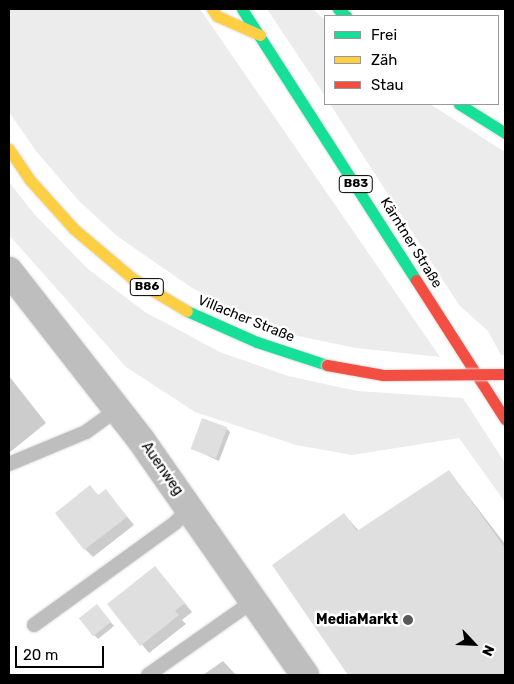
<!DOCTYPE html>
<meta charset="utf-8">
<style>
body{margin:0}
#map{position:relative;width:514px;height:684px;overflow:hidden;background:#fff;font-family:Rubik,sans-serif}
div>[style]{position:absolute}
.green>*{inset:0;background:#ececec}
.shadow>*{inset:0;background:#0003}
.building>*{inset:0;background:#dfdfdf;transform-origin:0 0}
.roads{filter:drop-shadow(0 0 1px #dbdbdb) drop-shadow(0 0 1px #dbdbdb)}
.lane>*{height:14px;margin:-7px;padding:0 7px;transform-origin:7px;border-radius:7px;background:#bebebe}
.street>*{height:28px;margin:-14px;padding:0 14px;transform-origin:14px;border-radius:14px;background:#bebebe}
.fast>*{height:11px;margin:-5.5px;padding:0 5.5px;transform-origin:5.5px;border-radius:5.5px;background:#16e098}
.slow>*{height:11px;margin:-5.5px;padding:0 5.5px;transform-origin:5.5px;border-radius:5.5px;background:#ffcf43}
.jam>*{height:11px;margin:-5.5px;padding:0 5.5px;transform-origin:5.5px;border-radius:5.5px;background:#f24e42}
.bridges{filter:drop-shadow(0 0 1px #dbdbdb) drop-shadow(0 0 1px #dbdbdb)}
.jam-bridge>*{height:11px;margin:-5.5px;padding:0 5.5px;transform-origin:5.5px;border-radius:5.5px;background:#f24e42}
.dots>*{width:14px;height:14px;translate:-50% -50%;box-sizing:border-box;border:2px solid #fff;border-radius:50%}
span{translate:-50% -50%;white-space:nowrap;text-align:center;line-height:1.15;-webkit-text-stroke:5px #fff;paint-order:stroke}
.shield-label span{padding:1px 4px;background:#fff;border:1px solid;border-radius:4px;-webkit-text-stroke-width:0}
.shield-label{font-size:12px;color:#000;font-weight:700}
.street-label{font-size:14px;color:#000}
.poi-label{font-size:14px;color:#000;font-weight:700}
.right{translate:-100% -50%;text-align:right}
.frame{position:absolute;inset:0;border:10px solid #000;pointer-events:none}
.legend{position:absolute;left:324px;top:15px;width:175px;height:90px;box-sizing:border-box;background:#fff;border:1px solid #999;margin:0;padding:6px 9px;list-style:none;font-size:15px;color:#000}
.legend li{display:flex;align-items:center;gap:10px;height:25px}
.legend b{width:25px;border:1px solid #999}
.north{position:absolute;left:449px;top:619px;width:50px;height:50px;-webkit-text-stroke:4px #fff;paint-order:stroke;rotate:115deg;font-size:14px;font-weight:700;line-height:20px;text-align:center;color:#000}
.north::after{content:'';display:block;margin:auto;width:18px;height:22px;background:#000;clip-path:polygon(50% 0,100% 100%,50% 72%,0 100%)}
.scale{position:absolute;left:15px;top:646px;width:89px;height:22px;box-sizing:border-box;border:2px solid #000;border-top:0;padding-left:6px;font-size:15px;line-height:18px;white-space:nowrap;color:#000;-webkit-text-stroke:4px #fff;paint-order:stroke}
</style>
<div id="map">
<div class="green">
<div style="clip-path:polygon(9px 9px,200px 9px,440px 357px,356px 348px,298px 336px,243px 314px,192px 288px,117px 236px,79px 201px,36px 151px,9px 112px)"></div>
<div style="clip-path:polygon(267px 9px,313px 9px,325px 20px,325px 96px)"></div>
<div style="clip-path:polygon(330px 104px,430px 104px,505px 152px,505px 355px,501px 355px,488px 331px,459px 305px)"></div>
<div style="clip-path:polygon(9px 182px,35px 215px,88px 269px,145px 312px,220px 352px,288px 376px,357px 391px,463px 398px,505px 463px,505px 502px,459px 438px,352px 455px,296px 445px,195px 412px,126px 367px,9px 235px)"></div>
</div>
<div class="shadow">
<div style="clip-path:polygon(9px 376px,46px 423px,9px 453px)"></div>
<div style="clip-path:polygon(226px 428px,230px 432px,219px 461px,193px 449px)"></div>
<div style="clip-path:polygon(449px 471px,505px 544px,505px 675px,350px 675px,273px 566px,344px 514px,359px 531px)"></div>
<div style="clip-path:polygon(90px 487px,99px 496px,106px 491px,134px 525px,93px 557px,85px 549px)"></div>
<div style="clip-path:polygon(155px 567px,192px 612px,182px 620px,186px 624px,149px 653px,108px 604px)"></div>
<div style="clip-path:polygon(100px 609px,114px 626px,98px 639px,94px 635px)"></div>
<div style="clip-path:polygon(223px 661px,236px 675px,203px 675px)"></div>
</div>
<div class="building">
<div style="left:202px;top:418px;width:27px;height:33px;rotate:20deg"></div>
<div style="clip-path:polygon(449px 470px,505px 548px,505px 675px,348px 675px,272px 565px,344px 513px,357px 531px)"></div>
<div style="clip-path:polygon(90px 485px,98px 495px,106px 489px,127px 517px,84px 550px,55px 513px)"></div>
<div style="clip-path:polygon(155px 566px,185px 603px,175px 611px,179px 615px,140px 646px,107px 604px)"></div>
<div style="left:97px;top:604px;width:23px;height:23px;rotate:52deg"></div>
</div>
<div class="roads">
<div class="lane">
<div style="left:9px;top:464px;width:83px;rotate:-22.6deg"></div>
<div style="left:86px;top:432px;width:39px;rotate:-36deg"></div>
<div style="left:34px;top:625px;width:174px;rotate:-35.9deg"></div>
<div style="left:175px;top:523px;width:21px;rotate:-47deg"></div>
<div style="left:148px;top:675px;width:127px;rotate:-35.1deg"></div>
</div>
<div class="street">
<div style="left:9px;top:271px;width:214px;rotate:52deg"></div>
<div style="left:141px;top:440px;width:287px;rotate:55.1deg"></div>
</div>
<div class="fast">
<div style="left:242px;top:9px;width:322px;rotate:57.3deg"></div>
<div style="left:338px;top:9px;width:11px;rotate:41deg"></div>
<div style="left:459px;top:104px;width:54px;rotate:32.2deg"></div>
<div style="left:187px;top:311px;width:77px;rotate:23.9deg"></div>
<div style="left:257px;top:342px;width:74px;rotate:18.2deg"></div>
</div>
<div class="slow">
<div style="left:212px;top:9px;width:9px;rotate:54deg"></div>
<div style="left:217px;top:16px;width:47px;rotate:23.8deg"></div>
<div style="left:9px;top:149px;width:36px;rotate:56deg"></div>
<div style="left:29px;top:179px;width:67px;rotate:48deg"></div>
<div style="left:74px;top:229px;width:76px;rotate:40.2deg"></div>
<div style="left:132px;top:278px;width:64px;rotate:31deg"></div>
</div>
<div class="jam">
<div style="left:416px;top:280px;width:165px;rotate:57.4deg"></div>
</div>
</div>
<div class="bridges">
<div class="jam-bridge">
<div style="left:327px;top:365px;width:57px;rotate:10.1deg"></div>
<div style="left:383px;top:375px;width:122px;rotate:-0.5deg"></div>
</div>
</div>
<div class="dots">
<div style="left:408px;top:620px;background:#595959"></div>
</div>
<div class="shield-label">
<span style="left:356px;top:184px">B83</span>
<span style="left:147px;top:287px">B86</span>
</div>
<div class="street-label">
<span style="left:411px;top:243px;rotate:58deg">Kärntner Straße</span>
<span style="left:246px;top:319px;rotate:22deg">Villacher Straße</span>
<span style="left:162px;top:469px;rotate:55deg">Auenweg</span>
</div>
<div class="poi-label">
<span class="right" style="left:398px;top:620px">MediaMarkt</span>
</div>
<div class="frame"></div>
<ul class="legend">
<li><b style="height:6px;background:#16e098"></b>Frei</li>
<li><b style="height:6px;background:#ffcf43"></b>Zäh</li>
<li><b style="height:6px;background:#f24e42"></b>Stau</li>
</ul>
<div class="north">N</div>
<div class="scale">20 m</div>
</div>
